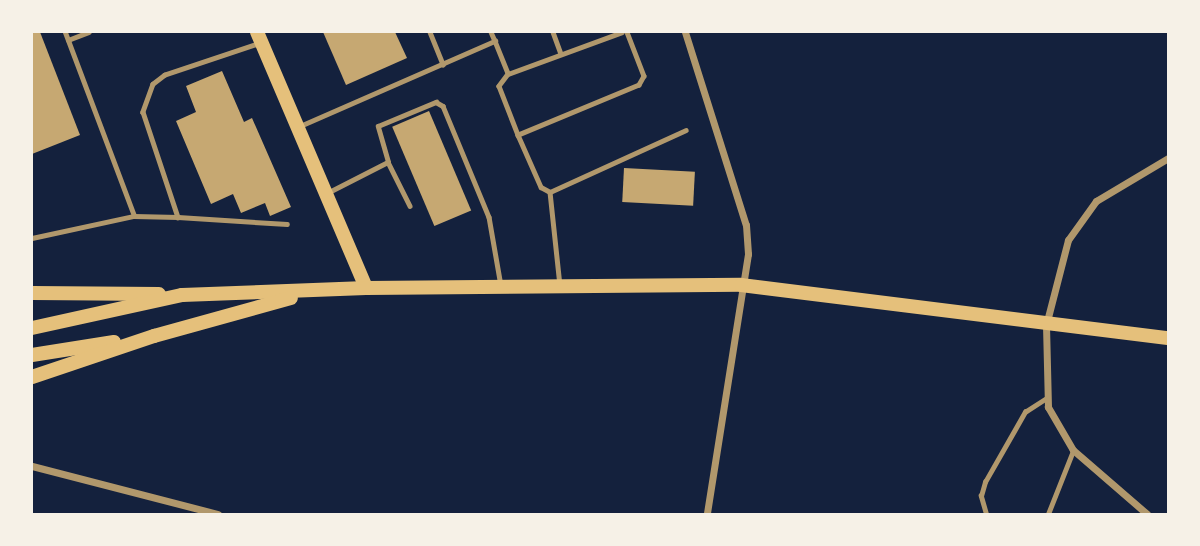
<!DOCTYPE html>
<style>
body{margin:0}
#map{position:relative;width:1200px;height:546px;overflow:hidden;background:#14213d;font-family:"Source Sans 3",sans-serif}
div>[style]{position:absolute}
.building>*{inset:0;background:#c6a872;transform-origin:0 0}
.service>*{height:4.5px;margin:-2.25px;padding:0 2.25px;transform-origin:2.25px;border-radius:2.25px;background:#b1986c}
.minor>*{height:7px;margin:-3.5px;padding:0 3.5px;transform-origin:3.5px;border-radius:3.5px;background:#b1986c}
.primary>*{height:14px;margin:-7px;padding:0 7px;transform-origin:7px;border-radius:7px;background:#e5c07b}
span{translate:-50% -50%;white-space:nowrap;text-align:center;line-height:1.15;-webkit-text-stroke:6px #f6f1e7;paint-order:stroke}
.frame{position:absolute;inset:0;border:33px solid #f6f1e7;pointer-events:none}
</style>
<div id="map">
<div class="building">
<div style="clip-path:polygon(40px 32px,80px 135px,32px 154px,32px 33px)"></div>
<div style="clip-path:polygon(323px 32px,395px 32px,407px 58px,346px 85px)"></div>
<div style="clip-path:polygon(222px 71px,244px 122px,252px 118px,291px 207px,270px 216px,265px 203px,241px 213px,233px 194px,211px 204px,176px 121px,196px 112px,186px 86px)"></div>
<div style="left:429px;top:111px;width:108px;height:40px;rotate:67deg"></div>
<div style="left:624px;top:168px;width:71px;height:34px;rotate:3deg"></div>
</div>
<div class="service">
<div style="left:430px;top:32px;width:35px;rotate:68deg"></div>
<div style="left:491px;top:32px;width:10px;rotate:66deg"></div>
<div style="left:553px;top:32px;width:23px;rotate:70deg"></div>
<div style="left:627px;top:32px;width:47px;rotate:68.9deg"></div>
<div style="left:644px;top:76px;width:10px;rotate:119deg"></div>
<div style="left:639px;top:85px;width:131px;rotate:157.5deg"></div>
<div style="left:518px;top:135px;width:57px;rotate:66.1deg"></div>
<div style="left:541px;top:187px;width:10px;rotate:29deg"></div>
<div style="left:550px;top:192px;width:149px;rotate:-24.5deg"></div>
<div style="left:68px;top:40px;width:22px;rotate:-21deg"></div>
<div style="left:261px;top:43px;width:101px;rotate:161.6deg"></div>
<div style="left:165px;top:75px;width:15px;rotate:143deg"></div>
<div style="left:153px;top:84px;width:30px;rotate:110deg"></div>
<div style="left:143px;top:112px;width:111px;rotate:71.6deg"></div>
<div style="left:178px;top:217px;width:109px;rotate:3.7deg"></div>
<div style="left:508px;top:74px;width:15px;rotate:127deg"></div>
<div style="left:499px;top:86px;width:53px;rotate:68.8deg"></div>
<div style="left:300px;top:126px;width:213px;rotate:-23.6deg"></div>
<div style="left:495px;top:41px;width:35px;rotate:68deg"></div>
<div style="left:508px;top:74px;width:121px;rotate:-20.2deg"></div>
<div style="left:388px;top:162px;width:49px;rotate:63.4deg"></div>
<div style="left:329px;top:192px;width:66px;rotate:-27deg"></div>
<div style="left:388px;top:162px;width:37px;rotate:-106deg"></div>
<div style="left:378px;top:126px;width:63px;rotate:-22.5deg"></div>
<div style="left:436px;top:102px;width:8px;rotate:30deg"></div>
<div style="left:443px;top:106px;width:120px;rotate:67.5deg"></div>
<div style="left:489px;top:217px;width:70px;rotate:80.1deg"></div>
<div style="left:550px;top:192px;width:94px;rotate:83.9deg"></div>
<div style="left:134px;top:216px;width:44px;rotate:1.3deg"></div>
<div style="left:32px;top:238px;width:104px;rotate:-12.2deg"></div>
<div style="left:134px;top:216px;width:197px;rotate:-110.6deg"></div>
<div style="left:986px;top:514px;width:19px;rotate:-106deg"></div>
<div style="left:981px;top:496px;width:15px;rotate:-74deg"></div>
<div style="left:985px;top:482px;width:81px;rotate:-60.3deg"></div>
<div style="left:1025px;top:412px;width:27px;rotate:-33deg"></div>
<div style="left:1048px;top:514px;width:68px;rotate:-68.4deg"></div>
</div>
<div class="minor">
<div style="left:685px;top:32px;width:202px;rotate:72.5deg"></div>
<div style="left:746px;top:225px;width:29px;rotate:86deg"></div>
<div style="left:748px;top:254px;width:263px;rotate:99deg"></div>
<div style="left:32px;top:466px;width:192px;rotate:14.5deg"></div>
<div style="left:1147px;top:514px;width:98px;rotate:-139.1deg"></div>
<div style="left:1073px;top:450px;width:50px;rotate:-120.2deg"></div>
<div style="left:1048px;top:407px;width:82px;rotate:-91.4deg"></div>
<div style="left:1046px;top:325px;width:88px;rotate:-75.5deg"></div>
<div style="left:1068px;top:240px;width:48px;rotate:-54.3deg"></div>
<div style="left:1096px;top:201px;width:84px;rotate:-30.8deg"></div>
</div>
<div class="primary">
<div style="left:257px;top:32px;width:278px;rotate:66.9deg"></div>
<div style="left:32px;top:293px;width:127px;rotate:0.5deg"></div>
<div style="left:32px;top:328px;width:154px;rotate:-12.4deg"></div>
<div style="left:182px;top:295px;width:184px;rotate:-2.2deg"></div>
<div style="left:366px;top:288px;width:375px;rotate:-0.5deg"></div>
<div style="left:741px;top:285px;width:430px;rotate:7.1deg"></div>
<div style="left:32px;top:355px;width:83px;rotate:-9deg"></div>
<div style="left:32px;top:377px;width:129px;rotate:-18.6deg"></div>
<div style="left:154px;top:336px;width:142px;rotate:-15.5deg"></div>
</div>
<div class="frame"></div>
</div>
